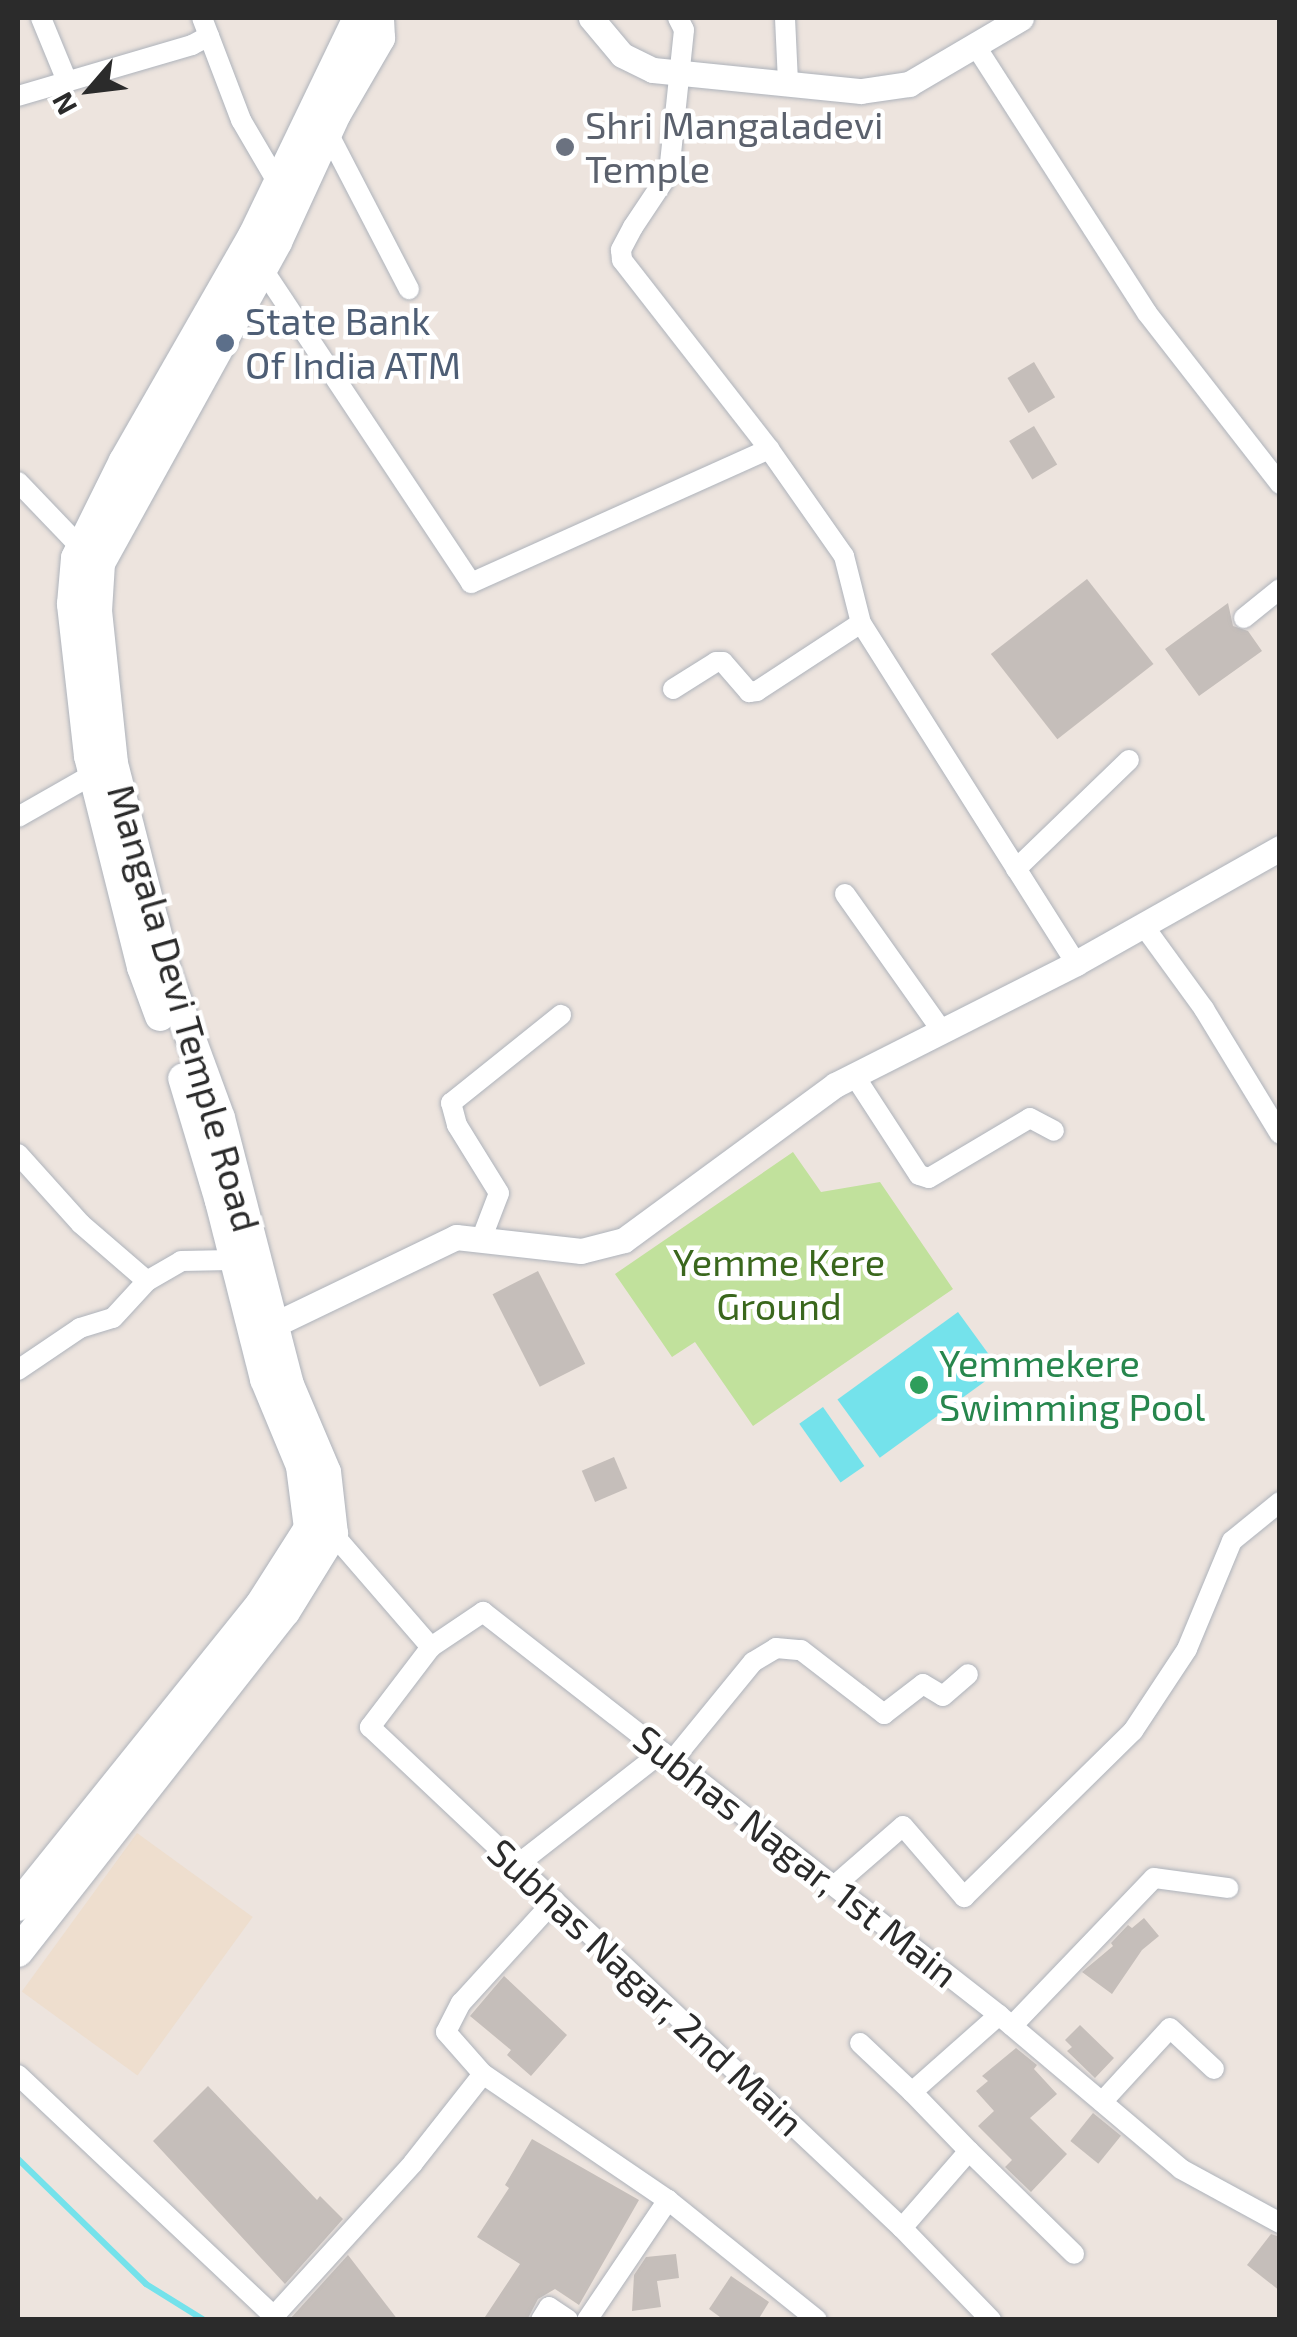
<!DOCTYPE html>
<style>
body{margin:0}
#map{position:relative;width:1297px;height:2337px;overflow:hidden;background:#ede4de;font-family:"Exo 2",sans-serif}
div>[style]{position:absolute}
.education>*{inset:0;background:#eedece;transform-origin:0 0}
.green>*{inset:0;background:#c1e19c}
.water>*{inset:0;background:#74e2eb;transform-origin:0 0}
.stream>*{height:6px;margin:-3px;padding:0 3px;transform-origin:3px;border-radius:3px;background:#74e2eb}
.building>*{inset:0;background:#c5beba;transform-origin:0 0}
.roads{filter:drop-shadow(0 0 2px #aeb3bb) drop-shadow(0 0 2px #aeb3bb)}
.minor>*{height:20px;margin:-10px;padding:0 10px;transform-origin:10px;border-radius:10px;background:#fff}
.tertiary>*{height:25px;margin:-12.5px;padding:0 12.5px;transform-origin:12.5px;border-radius:12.5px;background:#fff}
.secondary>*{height:30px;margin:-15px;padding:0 15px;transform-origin:15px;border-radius:15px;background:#fff}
.dots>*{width:28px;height:28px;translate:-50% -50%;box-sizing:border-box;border:5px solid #fff;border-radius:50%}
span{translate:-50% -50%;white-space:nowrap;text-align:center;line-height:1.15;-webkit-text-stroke:9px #fff;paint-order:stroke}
.worship-label{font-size:38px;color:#5b616d}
.left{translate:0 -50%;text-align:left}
.service-label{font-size:38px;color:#4e5e75}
.street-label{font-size:38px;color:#2b2b2b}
.park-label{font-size:38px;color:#3a671d}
.leisure-label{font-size:38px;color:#27864d}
.frame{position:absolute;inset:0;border:20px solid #2b2b2b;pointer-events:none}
.north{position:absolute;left:40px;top:40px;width:100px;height:100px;-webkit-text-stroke:8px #fff;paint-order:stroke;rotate:242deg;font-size:28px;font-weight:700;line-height:40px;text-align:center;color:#2b2b2b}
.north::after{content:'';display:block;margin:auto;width:35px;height:45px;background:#2b2b2b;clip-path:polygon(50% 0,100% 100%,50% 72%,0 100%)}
</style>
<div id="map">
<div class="education">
<div style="left:137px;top:1833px;width:143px;height:196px;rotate:36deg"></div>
</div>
<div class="green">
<div style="clip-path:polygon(793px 1152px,821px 1192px,880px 1182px,953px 1289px,753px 1426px,695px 1342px,672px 1357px,615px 1274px)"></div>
</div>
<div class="water">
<div style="left:958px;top:1312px;width:72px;height:149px;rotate:54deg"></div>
<div style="left:823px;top:1407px;width:72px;height:29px;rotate:55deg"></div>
</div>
<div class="stream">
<div style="left:18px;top:2159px;width:179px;rotate:44.3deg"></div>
<div style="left:146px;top:2284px;width:68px;rotate:31.8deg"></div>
</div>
<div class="building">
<div style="left:1034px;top:362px;width:41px;height:31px;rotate:59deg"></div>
<div style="left:1034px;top:426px;width:45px;height:29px;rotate:59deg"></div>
<div style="left:1087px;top:579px;width:108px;height:122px;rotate:52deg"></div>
<div style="clip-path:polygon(1228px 603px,1233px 626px,1248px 631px,1262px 651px,1199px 696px,1165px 649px)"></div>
<div style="left:538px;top:1271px;width:104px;height:51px;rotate:63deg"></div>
<div style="left:614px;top:1457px;width:34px;height:35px;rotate:67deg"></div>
<div style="clip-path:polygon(1144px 1918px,1159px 1936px,1142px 1950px,1112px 1994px,1082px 1972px,1113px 1946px,1111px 1943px,1128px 1925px,1132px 1928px)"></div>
<div style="clip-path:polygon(504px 1976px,567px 2035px,531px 2076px,507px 2055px,511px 2050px,470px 2016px)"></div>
<div style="clip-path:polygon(1080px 2025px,1114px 2058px,1095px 2078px,1067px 2051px,1072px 2047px,1065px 2040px)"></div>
<div style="clip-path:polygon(1016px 2048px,1037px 2065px,1034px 2069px,1057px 2094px,1030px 2118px,1067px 2154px,1031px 2192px,1005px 2167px,1012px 2160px,978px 2126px,994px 2111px,976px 2091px,988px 2081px,982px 2076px)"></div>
<div style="clip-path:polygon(208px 2086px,317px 2200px,320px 2196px,343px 2219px,285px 2284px,153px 2141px)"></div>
<div style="left:1093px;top:2113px;width:36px;height:36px;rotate:39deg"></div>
<div style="clip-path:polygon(532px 2139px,639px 2200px,579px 2305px,555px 2289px,538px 2299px,527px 2320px,483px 2320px,520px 2264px,477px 2237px,509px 2188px,505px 2185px)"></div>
<div style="clip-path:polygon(1271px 2234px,1280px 2237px,1280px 2291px,1247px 2265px)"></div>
<div style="clip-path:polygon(676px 2254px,679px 2278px,657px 2281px,661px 2307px,632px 2311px,634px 2275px,646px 2257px)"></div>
<div style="clip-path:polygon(348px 2255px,398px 2320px,289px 2320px)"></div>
<div style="clip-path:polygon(731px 2276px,769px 2302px,758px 2320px,724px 2320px,709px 2309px)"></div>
</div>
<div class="roads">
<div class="minor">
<div style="left:41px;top:18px;width:68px;rotate:67.6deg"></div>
<div style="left:678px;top:18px;width:13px;rotate:63deg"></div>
<div style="left:684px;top:30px;width:144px;rotate:96deg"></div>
<div style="left:669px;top:173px;width:65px;rotate:123.7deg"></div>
<div style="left:633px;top:227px;width:26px;rotate:118deg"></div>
<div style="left:621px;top:250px;width:10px;rotate:84deg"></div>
<div style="left:622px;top:260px;width:239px;rotate:52.1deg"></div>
<div style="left:769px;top:449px;width:131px;rotate:55deg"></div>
<div style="left:844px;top:556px;width:69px;rotate:75.8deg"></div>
<div style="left:861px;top:623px;width:402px;rotate:57.7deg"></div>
<div style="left:785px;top:18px;width:63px;rotate:87.3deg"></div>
<div style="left:209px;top:36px;width:90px;rotate:69.1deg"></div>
<div style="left:241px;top:120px;width:83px;rotate:59.7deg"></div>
<div style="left:975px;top:45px;width:318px;rotate:57.3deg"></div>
<div style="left:1147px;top:313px;width:217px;rotate:52.1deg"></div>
<div style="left:18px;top:96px;width:181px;rotate:-16.3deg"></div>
<div style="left:192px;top:45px;width:19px;rotate:-28deg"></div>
<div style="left:209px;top:36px;width:19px;rotate:-111deg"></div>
<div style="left:328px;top:133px;width:176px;rotate:62.6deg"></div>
<div style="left:262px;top:268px;width:378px;rotate:56.4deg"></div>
<div style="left:471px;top:583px;width:327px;rotate:-24.2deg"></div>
<div style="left:18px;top:482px;width:103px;rotate:46.2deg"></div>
<div style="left:1244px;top:618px;width:46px;rotate:-38.9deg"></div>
<div style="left:673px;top:689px;width:51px;rotate:-32.1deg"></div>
<div style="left:716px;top:662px;width:7px"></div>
<div style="left:723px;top:662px;width:40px;rotate:49deg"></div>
<div style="left:749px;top:692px;width:8px;rotate:-7deg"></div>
<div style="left:757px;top:691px;width:124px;rotate:-33.2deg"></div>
<div style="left:18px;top:817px;width:97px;rotate:-29.7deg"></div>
<div style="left:1016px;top:869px;width:157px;rotate:-44deg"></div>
<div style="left:845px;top:894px;width:168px;rotate:54.7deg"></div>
<div style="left:1143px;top:925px;width:104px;rotate:54deg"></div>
<div style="left:1204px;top:1009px;width:146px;rotate:58.7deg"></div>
<div style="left:854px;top:1075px;width:119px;rotate:57deg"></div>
<div style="left:919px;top:1175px;width:10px;rotate:17deg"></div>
<div style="left:929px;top:1178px;width:117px;rotate:-30.7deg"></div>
<div style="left:1030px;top:1118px;width:27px;rotate:28deg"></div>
<div style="left:18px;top:1154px;width:94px;rotate:48deg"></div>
<div style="left:81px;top:1224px;width:87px;rotate:40.8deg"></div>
<div style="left:481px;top:1240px;width:50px;rotate:-69deg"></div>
<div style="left:499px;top:1193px;width:80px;rotate:-121.7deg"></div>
<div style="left:457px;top:1125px;width:23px;rotate:-105deg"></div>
<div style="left:451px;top:1103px;width:141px;rotate:-38.7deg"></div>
<div style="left:18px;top:1370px;width:75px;rotate:-34.1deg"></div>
<div style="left:80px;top:1328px;width:34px;rotate:-17deg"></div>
<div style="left:113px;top:1318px;width:50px;rotate:-47.4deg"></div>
<div style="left:147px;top:1281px;width:39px;rotate:-30deg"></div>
<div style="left:181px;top:1261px;width:51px;rotate:-1.1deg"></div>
<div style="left:323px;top:1531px;width:10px;rotate:17deg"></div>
<div style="left:333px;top:1534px;width:150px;rotate:49.1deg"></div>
<div style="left:431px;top:1647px;width:63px;rotate:-33.9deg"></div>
<div style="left:483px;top:1612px;width:655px;rotate:37.99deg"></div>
<div style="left:999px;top:2015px;width:238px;rotate:40.2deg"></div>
<div style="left:1181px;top:2169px;width:113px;rotate:28.6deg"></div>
<div style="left:431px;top:1647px;width:101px;rotate:127.3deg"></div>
<div style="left:370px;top:1727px;width:731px;rotate:43.28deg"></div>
<div style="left:902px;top:2228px;width:128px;rotate:45.9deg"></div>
<div style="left:672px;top:1761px;width:128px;rotate:-50.7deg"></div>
<div style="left:753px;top:1662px;width:27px;rotate:-31deg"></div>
<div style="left:776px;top:1648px;width:25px;rotate:5deg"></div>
<div style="left:801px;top:1650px;width:105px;rotate:37.6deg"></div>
<div style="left:884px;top:1714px;width:49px;rotate:-37.6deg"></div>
<div style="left:923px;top:1684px;width:23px;rotate:31deg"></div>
<div style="left:943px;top:1696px;width:33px;rotate:-41deg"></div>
<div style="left:517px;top:1865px;width:184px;rotate:-37.9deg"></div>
<div style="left:834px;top:1886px;width:91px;rotate:-41deg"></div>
<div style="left:903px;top:1826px;width:94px;rotate:49.3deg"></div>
<div style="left:964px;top:1897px;width:237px;rotate:-44.5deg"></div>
<div style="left:1133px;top:1731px;width:98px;rotate:-56.6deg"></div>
<div style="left:1187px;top:1649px;width:117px;rotate:-67.4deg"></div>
<div style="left:1232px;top:1541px;width:62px;rotate:-39.1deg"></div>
<div style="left:1012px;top:2026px;width:205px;rotate:-46.2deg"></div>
<div style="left:1154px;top:1878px;width:75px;rotate:7.7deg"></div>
<div style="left:860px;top:2043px;width:71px;rotate:43.3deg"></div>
<div style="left:483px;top:2074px;width:56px;rotate:-131.4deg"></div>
<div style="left:446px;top:2032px;width:33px;rotate:-63deg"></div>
<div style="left:461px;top:2003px;width:139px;rotate:-47.6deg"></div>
<div style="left:18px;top:2075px;width:352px;rotate:43.3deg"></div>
<div style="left:274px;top:2316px;width:207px;rotate:-47.7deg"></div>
<div style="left:413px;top:2163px;width:113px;rotate:-51.8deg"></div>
<div style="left:483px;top:2074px;width:224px;rotate:34.3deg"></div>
<div style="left:668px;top:2200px;width:191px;rotate:38.8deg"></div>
<div style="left:1102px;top:2102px;width:100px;rotate:-47.4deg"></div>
<div style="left:1170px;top:2028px;width:60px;rotate:43deg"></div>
<div style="left:969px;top:2151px;width:147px;rotate:44.4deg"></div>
<div style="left:902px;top:2228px;width:102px;rotate:-49deg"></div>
<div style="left:969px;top:2151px;width:82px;rotate:-134deg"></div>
<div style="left:912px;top:2092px;width:116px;rotate:-41.5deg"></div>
<div style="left:541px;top:2320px;width:15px;rotate:-58deg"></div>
<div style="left:549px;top:2307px;width:23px;rotate:34deg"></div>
<div style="left:587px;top:2320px;width:145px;rotate:-56deg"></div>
</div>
<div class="tertiary">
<div style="left:591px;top:18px;width:48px;rotate:50deg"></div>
<div style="left:622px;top:55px;width:34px;rotate:26deg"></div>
<div style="left:653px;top:70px;width:209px;rotate:5.8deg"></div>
<div style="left:861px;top:91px;width:49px;rotate:-8.3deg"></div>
<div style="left:909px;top:84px;width:130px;rotate:-30.5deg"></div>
<div style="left:259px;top:1332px;width:219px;rotate:-25.7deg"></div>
<div style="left:456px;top:1237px;width:126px;rotate:6.4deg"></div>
<div style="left:581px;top:1251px;width:44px;rotate:-14.3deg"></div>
<div style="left:624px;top:1240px;width:262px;rotate:-36.3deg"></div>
<div style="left:835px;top:1085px;width:270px;rotate:-26.8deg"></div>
<div style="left:1076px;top:963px;width:234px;rotate:-29.4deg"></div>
</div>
<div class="secondary">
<div style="left:160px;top:1016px;width:52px;rotate:-110.2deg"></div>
<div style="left:142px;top:967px;width:218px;rotate:-104.1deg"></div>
<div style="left:89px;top:756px;width:153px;rotate:-96.4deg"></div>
<div style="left:72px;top:604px;width:46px;rotate:-85deg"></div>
<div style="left:76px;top:558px;width:108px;rotate:-63.7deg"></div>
<div style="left:124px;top:461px;width:259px;rotate:-60.2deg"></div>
<div style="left:253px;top:236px;width:242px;rotate:-64.3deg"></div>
<div style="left:18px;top:1906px;width:386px;rotate:-51.2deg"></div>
<div style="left:260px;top:1605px;width:91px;rotate:-57.5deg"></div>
<div style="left:309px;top:1528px;width:63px;rotate:-97.4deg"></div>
<div style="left:301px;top:1466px;width:94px;rotate:-112.5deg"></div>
<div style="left:265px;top:1379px;width:184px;rotate:-104.2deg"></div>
<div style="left:220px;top:1201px;width:128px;rotate:-106.7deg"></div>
<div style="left:18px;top:1952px;width:432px;rotate:-51.9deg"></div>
<div style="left:285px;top:1612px;width:92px;rotate:-58.4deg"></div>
<div style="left:333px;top:1534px;width:62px;rotate:-96.4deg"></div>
<div style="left:326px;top:1472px;width:95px;rotate:-113deg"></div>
<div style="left:289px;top:1385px;width:276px;rotate:-104.5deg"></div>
<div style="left:220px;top:1118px;width:153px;rotate:-110.2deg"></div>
<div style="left:167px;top:974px;width:218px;rotate:-104.4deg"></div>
<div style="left:113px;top:763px;width:153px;rotate:-96deg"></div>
<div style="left:97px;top:611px;width:48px;rotate:-86.4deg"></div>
<div style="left:100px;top:563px;width:367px;rotate:-61.1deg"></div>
<div style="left:277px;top:242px;width:141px;rotate:-65.3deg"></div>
<div style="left:336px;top:114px;width:88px;rotate:-59.9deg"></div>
<div style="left:380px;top:38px;width:20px;rotate:-93deg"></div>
</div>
</div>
<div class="dots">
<div style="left:565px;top:147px;background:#6b7280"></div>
<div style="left:225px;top:343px;background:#5c6f8a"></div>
<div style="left:919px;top:1385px;background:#2e9e5b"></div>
</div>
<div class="worship-label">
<span class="left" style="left:585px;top:147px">Shri Mangaladevi<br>Temple</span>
</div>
<div class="service-label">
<span class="left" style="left:245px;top:343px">State Bank<br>Of India ATM</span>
</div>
<div class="street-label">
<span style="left:184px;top:1008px;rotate:74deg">Mangala Devi Temple Road</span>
<span style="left:796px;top:1856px;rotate:38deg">Subhas Nagar, 1st Main</span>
<span style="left:646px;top:1987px;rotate:43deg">Subhas Nagar, 2nd Main</span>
</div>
<div class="park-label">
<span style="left:779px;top:1284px">Yemme Kere<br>Ground</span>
</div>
<div class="leisure-label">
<span class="left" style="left:939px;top:1385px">Yemmekere<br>Swimming Pool</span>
</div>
<div class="frame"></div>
<div class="north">N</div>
</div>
